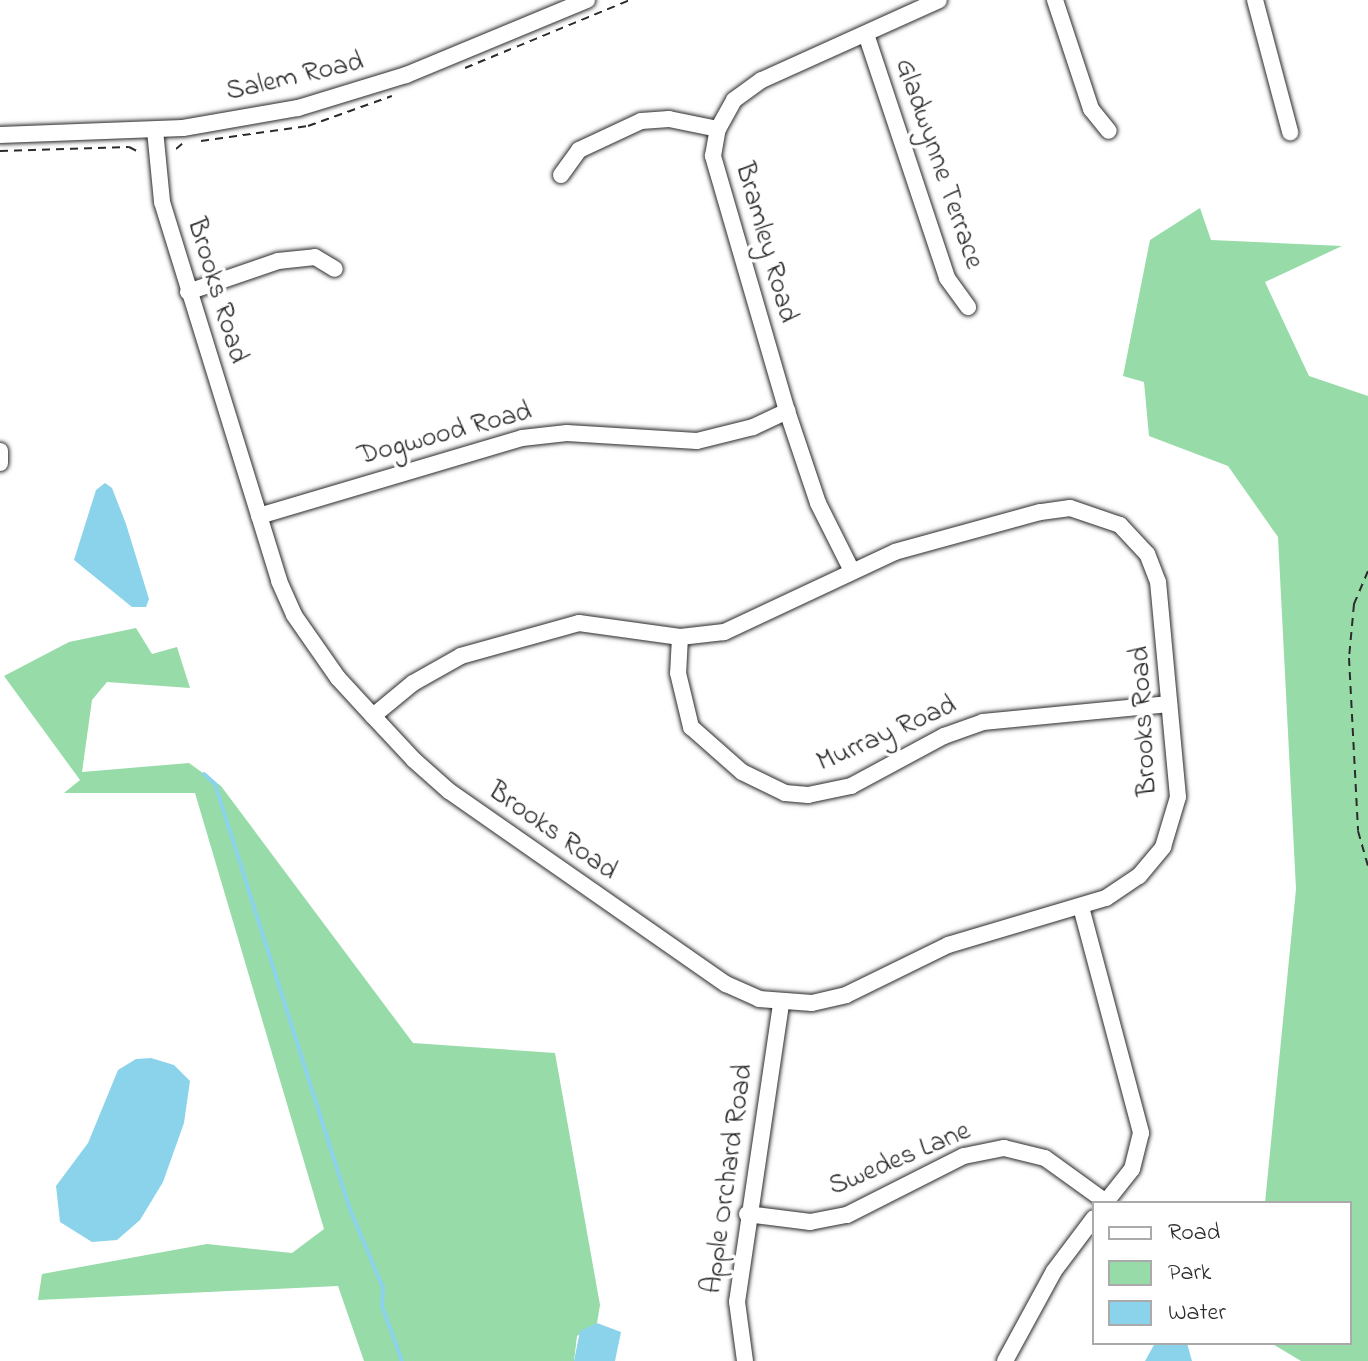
<!DOCTYPE html>
<style>
body{margin:0}
#map{position:relative;width:1368px;height:1361px;overflow:hidden;background:#fff;font-family:"Indie Flower",sans-serif}
div>[style]{position:absolute}
.green>*{inset:0;background:#96dba8}
.water>*{inset:0;background:#8ad3eb}
.stream>*{height:4px;margin:-2px;padding:0 2px;transform-origin:2px;border-radius:2px;background:#8ad3eb}
.path>*{height:2px;margin-top:-1px;transform-origin:0;background:repeating-linear-gradient(90deg,#2b2b2b 0 8px,transparent 0 14px)}
.roads{filter:drop-shadow(0 0 2px #2b2b2b) drop-shadow(0 0 2px #2b2b2b)}
.minor>*{height:16px;margin:-8px;padding:0 8px;transform-origin:8px;border-radius:8px;background:#fff}
span{translate:-50% -50%;white-space:nowrap;text-align:center;line-height:1.15;-webkit-text-stroke:7px #fff;paint-order:stroke}
.street-label{font-size:28px;color:#2b2b2b}
.legend{position:absolute;left:1092px;top:1201px;width:260px;height:144px;box-sizing:border-box;background:#fff;border:2px solid #aaa;margin:0;padding:10px 14px;list-style:none;font-size:24px;color:#2b2b2b}
.legend li{display:flex;align-items:center;gap:16px;height:40px}
.legend b{width:40px;border:2px solid #aaa}
</style>
<div id="map">
<div class="green">
<div style="clip-path:polygon(1200px 208px,1211px 240px,1342px 246px,1265px 282px,1309px 376px,1368px 396px,1368px 1361px,1301px 1361px,1271px 1343px,1350px 1343px,1350px 1203px,1265px 1203px,1296px 889px,1278px 537px,1228px 466px,1149px 436px,1144px 382px,1123px 376px,1150px 240px)"></div>
<div style="clip-path:polygon(136px 628px,152px 654px,177px 647px,190px 688px,107px 682px,92px 700px,82px 772px,189px 763px,221px 786px,413px 1043px,555px 1053px,600px 1305px,597px 1323px,577px 1336px,574px 1361px,364px 1361px,338px 1286px,38px 1300px,42px 1274px,207px 1244px,292px 1253px,324px 1229px,195px 793px,64px 793px,80px 780px,4px 676px,69px 642px)"></div>
</div>
<div class="water">
<div style="clip-path:polygon(105px 483px,112px 488px,126px 524px,149px 599px,146px 607px,132px 607px,74px 560px,96px 490px)"></div>
<div style="clip-path:polygon(151px 1058px,174px 1065px,190px 1081px,184px 1123px,163px 1182px,140px 1220px,117px 1240px,92px 1242px,60px 1222px,56px 1186px,88px 1143px,118px 1070px,136px 1059px)"></div>
<div style="clip-path:polygon(597px 1323px,621px 1332px,615px 1361px,574px 1361px,580px 1331px)"></div>
<div style="clip-path:polygon(1155px 1343px,1187px 1343px,1192px 1361px,1145px 1361px)"></div>
</div>
<div class="stream">
<div style="left:204px;top:774px;width:15px;rotate:42deg"></div>
<div style="left:215px;top:784px;width:444px;rotate:72.4deg"></div>
<div style="left:349px;top:1207px;width:88px;rotate:67.2deg"></div>
<div style="left:383px;top:1288px;width:18px;rotate:93deg"></div>
<div style="left:382px;top:1306px;width:59px;rotate:70deg"></div>
</div>
<div class="path">
<div style="left:465px;top:68px;width:178px;rotate:-22.4deg"></div>
<div style="left:201px;top:141px;width:108px;rotate:-8deg"></div>
<div style="left:308px;top:126px;width:89px;rotate:-19.7deg"></div>
<div style="left:176px;top:149px;width:8px;rotate:-40deg"></div>
<div style="left:0;top:151px;width:129px;rotate:-1.8deg"></div>
<div style="left:129px;top:147px;width:13px;rotate:27deg"></div>
<div style="left:1368px;top:571px;width:36px;rotate:113deg"></div>
<div style="left:1354px;top:604px;width:54px;rotate:95.3deg"></div>
<div style="left:1349px;top:658px;width:173px;rotate:87deg"></div>
<div style="left:1358px;top:831px;width:36px;rotate:74deg"></div>
</div>
<div class="roads">
<div class="minor">
<div style="left:1055px;top:0;width:115px;rotate:71.7deg"></div>
<div style="left:1091px;top:109px;width:28px;rotate:51deg"></div>
<div style="left:1255px;top:0;width:137px;rotate:75.1deg"></div>
<div style="left:866px;top:34px;width:257px;rotate:71.6deg"></div>
<div style="left:947px;top:278px;width:36px;rotate:54deg"></div>
<div style="left:155px;top:130px;width:72px;rotate:84.4deg"></div>
<div style="left:162px;top:202px;width:397px;rotate:72.8deg"></div>
<div style="left:279px;top:581px;width:37px;rotate:66deg"></div>
<div style="left:294px;top:615px;width:77px;rotate:55.1deg"></div>
<div style="left:338px;top:678px;width:52px;rotate:47.4deg"></div>
<div style="left:373px;top:716px;width:60px;rotate:47deg"></div>
<div style="left:414px;top:760px;width:47px;rotate:41.5deg"></div>
<div style="left:449px;top:791px;width:338px;rotate:34.9deg"></div>
<div style="left:726px;top:984px;width:36px;rotate:24deg"></div>
<div style="left:759px;top:999px;width:53px;rotate:4.3deg"></div>
<div style="left:812px;top:1003px;width:35px;rotate:-13deg"></div>
<div style="left:846px;top:995px;width:114px;rotate:-26.1deg"></div>
<div style="left:948px;top:945px;width:165px;rotate:-16.6deg"></div>
<div style="left:1106px;top:898px;width:40px;rotate:-34deg"></div>
<div style="left:1139px;top:876px;width:38px;rotate:-50deg"></div>
<div style="left:1163px;top:847px;width:52px;rotate:-73.3deg"></div>
<div style="left:1178px;top:797px;width:216px;rotate:-95.3deg"></div>
<div style="left:1158px;top:582px;width:30px;rotate:-111deg"></div>
<div style="left:1147px;top:554px;width:40px;rotate:-133deg"></div>
<div style="left:1120px;top:525px;width:53px;rotate:-161.2deg"></div>
<div style="left:1070px;top:508px;width:30px;rotate:172deg"></div>
<div style="left:1040px;top:512px;width:150px;rotate:164.6deg"></div>
<div style="left:895px;top:552px;width:189px;rotate:154.9deg"></div>
<div style="left:724px;top:632px;width:44px;rotate:173.5deg"></div>
<div style="left:680px;top:637px;width:102px;rotate:-172.1deg"></div>
<div style="left:579px;top:623px;width:123px;rotate:164.4deg"></div>
<div style="left:461px;top:656px;width:55px;rotate:150.6deg"></div>
<div style="left:413px;top:683px;width:52px;rotate:140.5deg"></div>
<div style="left:0;top:135px;width:183px;rotate:-2.2deg"></div>
<div style="left:183px;top:128px;width:117px;rotate:-9.9deg"></div>
<div style="left:298px;top:108px;width:113px;rotate:-17deg"></div>
<div style="left:406px;top:75px;width:196px;rotate:-22.5deg"></div>
<div style="left:561px;top:175px;width:31px;rotate:-54deg"></div>
<div style="left:579px;top:150px;width:68px;rotate:-25.1deg"></div>
<div style="left:641px;top:121px;width:28px;rotate:-4deg"></div>
<div style="left:669px;top:119px;width:50px;rotate:11.5deg"></div>
<div style="left:188px;top:292px;width:95px;rotate:-19deg"></div>
<div style="left:278px;top:261px;width:37px;rotate:-6deg"></div>
<div style="left:315px;top:257px;width:23px;rotate:31deg"></div>
<div style="left:0;top:451px;width:12px;rotate:90deg"></div>
<div style="left:259px;top:516px;width:274px;rotate:-16.5deg"></div>
<div style="left:522px;top:438px;width:45px;rotate:-6.3deg"></div>
<div style="left:567px;top:433px;width:130px;rotate:3.5deg"></div>
<div style="left:697px;top:441px;width:58px;rotate:-14deg"></div>
<div style="left:753px;top:427px;width:38px;rotate:-25deg"></div>
<div style="left:851px;top:569px;width:74px;rotate:-116.6deg"></div>
<div style="left:818px;top:503px;width:97px;rotate:-108.6deg"></div>
<div style="left:787px;top:411px;width:266px;rotate:-106.2deg"></div>
<div style="left:713px;top:156px;width:27px;rotate:-80deg"></div>
<div style="left:718px;top:129px;width:33px;rotate:-61deg"></div>
<div style="left:734px;top:100px;width:34px;rotate:-36deg"></div>
<div style="left:762px;top:80px;width:194px;rotate:-24.3deg"></div>
<div style="left:680px;top:637px;width:36px;rotate:93deg"></div>
<div style="left:678px;top:673px;width:56px;rotate:76.5deg"></div>
<div style="left:691px;top:727px;width:68px;rotate:41.4deg"></div>
<div style="left:742px;top:772px;width:48px;rotate:26deg"></div>
<div style="left:785px;top:793px;width:23px;rotate:5deg"></div>
<div style="left:808px;top:795px;width:44px;rotate:-11.8deg"></div>
<div style="left:851px;top:786px;width:106px;rotate:-28.3deg"></div>
<div style="left:944px;top:736px;width:41px;rotate:-19.7deg"></div>
<div style="left:983px;top:722px;width:187px;rotate:-5.5deg"></div>
<div style="left:1081px;top:907px;width:234px;rotate:75.1deg"></div>
<div style="left:1141px;top:1133px;width:37px;rotate:104deg"></div>
<div style="left:1132px;top:1169px;width:43px;rotate:128.5deg"></div>
<div style="left:747px;top:1214px;width:64px;rotate:7.2deg"></div>
<div style="left:810px;top:1222px;width:38px;rotate:-11deg"></div>
<div style="left:847px;top:1215px;width:131px;rotate:-26.8deg"></div>
<div style="left:964px;top:1156px;width:41px;rotate:-11.3deg"></div>
<div style="left:1004px;top:1148px;width:42px;rotate:13.7deg"></div>
<div style="left:1045px;top:1158px;width:75px;rotate:35.8deg"></div>
<div style="left:745px;top:1361px;width:60px;rotate:-97.7deg"></div>
<div style="left:737px;top:1302px;width:302px;rotate:-81.6deg"></div>
<div style="left:1005px;top:1361px;width:102px;rotate:-61.4deg"></div>
<div style="left:1054px;top:1271px;width:66px;rotate:-53deg"></div>
</div>
</div>
<div class="street-label">
<span style="left:295px;top:78px;rotate:-13deg">Salem Road</span>
<span style="left:938px;top:164px;rotate:71deg">Gladwynne Terrace</span>
<span style="left:765px;top:243px;rotate:74deg">Bramley Road</span>
<span style="left:216px;top:291px;rotate:73deg">Brooks Road</span>
<span style="left:445px;top:435px;rotate:-15deg">Dogwood Road</span>
<span style="left:1145px;top:721px;rotate:-93deg">Brooks Road</span>
<span style="left:887px;top:735px;rotate:-24deg">Murray Road</span>
<span style="left:552px;top:832px;rotate:35deg">Brooks Road</span>
<span style="left:900px;top:1160px;rotate:-23deg">Swedes Lane</span>
<span style="left:729px;top:1179px;rotate:-82deg">Apple Orchard Road</span>
</div>
<ul class="legend">
<li><b style="height:10px;background:#fff"></b>Road</li>
<li><b style="height:22px;background:#96dba8"></b>Park</li>
<li><b style="height:22px;background:#8ad3eb"></b>Water</li>
</ul>
</div>
